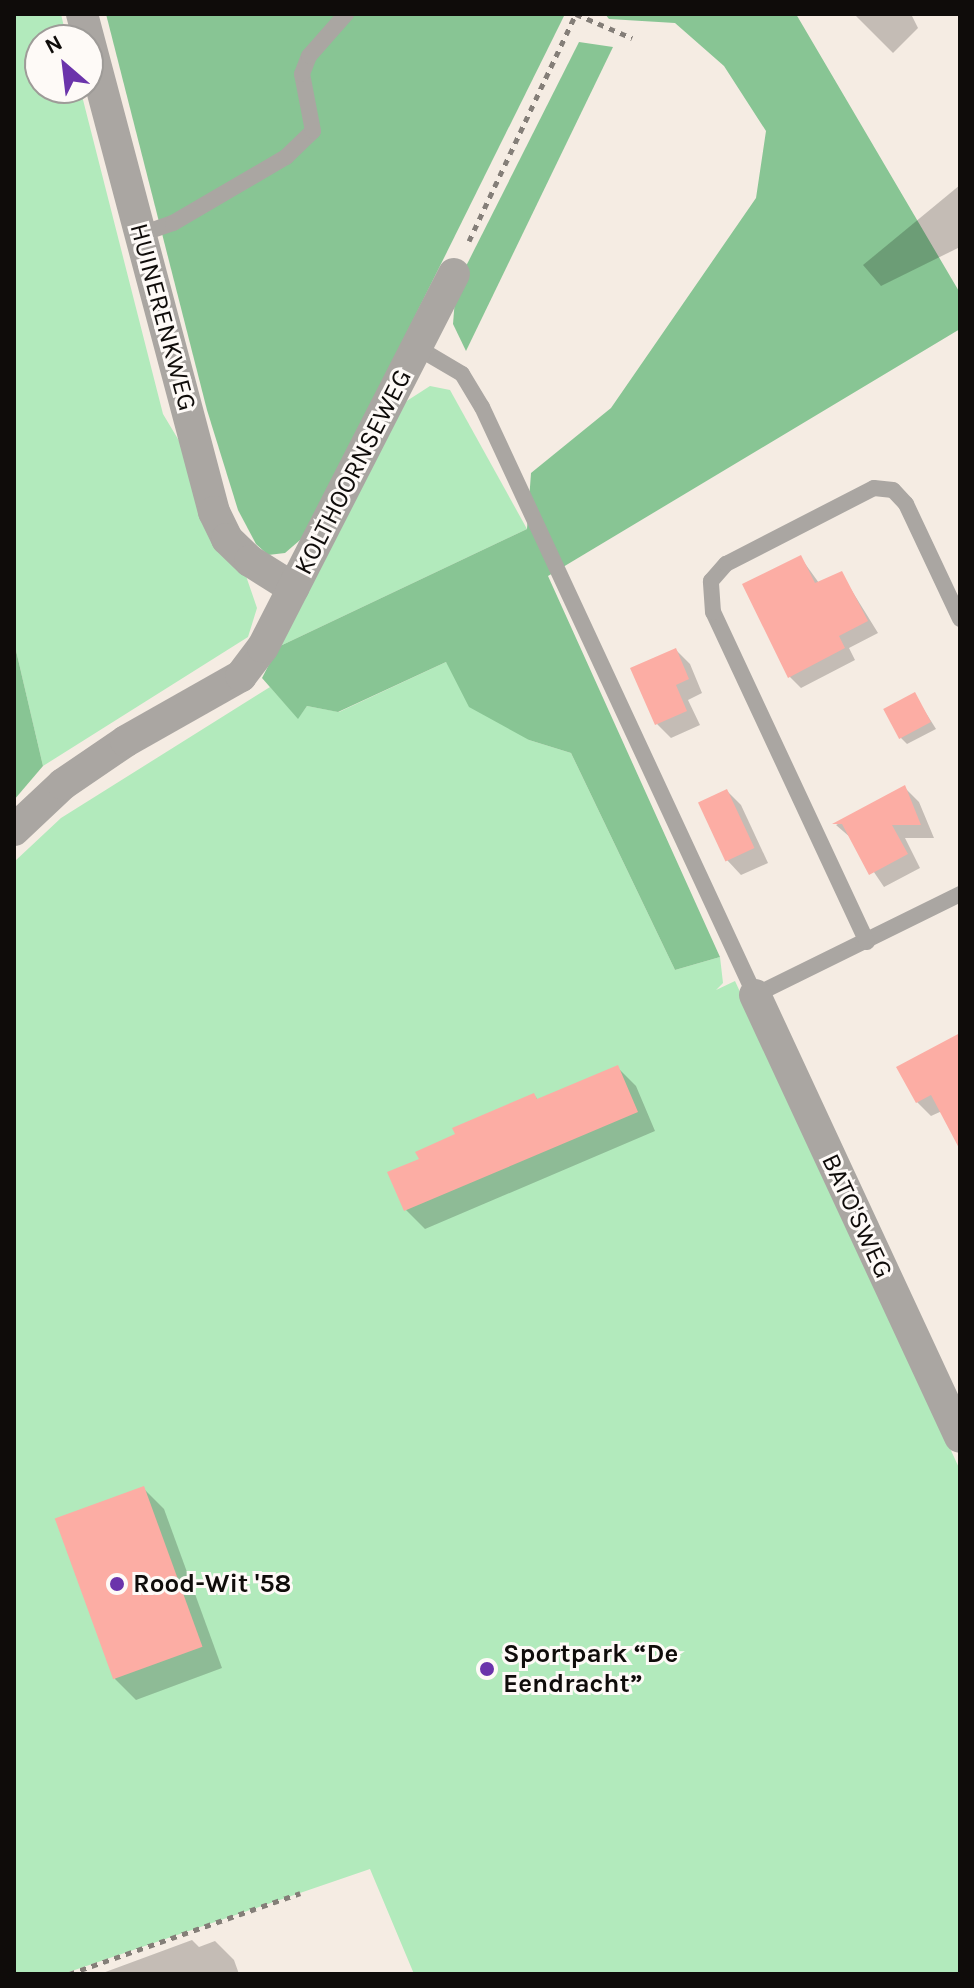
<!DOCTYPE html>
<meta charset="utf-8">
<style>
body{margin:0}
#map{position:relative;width:974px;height:1988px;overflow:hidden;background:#f5ece3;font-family:Karla,sans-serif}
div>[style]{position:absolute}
.green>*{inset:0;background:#b2eabc}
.forest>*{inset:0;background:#88c594}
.shadow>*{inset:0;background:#0003}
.building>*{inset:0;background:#fcada4;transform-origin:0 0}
.path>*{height:5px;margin-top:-2.5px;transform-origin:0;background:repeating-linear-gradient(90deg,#847e78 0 6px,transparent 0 12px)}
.service>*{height:16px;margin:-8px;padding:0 8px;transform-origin:8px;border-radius:8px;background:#aaa6a2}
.minor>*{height:32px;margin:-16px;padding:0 16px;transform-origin:16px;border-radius:16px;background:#aaa6a2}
.dots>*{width:22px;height:22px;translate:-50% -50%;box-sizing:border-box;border:4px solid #fefaf7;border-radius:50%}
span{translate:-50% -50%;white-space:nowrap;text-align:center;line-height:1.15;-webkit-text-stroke:6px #fefaf7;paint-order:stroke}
.street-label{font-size:26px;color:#0f0c0a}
.poi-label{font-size:26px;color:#0f0c0a;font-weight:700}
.left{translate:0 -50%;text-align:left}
.frame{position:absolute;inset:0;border:16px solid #0f0c0a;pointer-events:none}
.north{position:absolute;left:24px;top:24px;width:80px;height:80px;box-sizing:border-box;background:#fefaf7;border:2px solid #9e9b98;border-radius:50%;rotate:332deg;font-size:22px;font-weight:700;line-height:32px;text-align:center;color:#0f0c0a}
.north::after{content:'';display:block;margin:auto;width:28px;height:36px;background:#6b34ab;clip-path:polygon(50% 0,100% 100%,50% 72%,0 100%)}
</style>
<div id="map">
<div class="green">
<div style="clip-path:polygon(14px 14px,61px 14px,67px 40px,40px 40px,40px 88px,80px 88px,163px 414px,181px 444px,219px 549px,246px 576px,257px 608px,248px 637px,43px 766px,14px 642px)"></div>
<div style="clip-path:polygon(430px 386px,450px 390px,527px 529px,278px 647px,402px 404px)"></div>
<div style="clip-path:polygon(446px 662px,529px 740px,571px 753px,675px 970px,720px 957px,723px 983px,716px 990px,735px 981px,960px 1470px,960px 1974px,414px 1974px,370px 1869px,63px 1974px,14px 1974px,14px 862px,61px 818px,270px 687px,298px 718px,307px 706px,339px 712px)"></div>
</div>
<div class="forest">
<div style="clip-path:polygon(106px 14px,565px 14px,307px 534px,285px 553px,268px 555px,256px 544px,238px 510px,207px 410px)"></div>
<div style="clip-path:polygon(605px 14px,796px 14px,960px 293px,960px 329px,548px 576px,720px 957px,675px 970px,571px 753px,529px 740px,469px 707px,446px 662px,338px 712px,307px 706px,298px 719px,262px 678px,278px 647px,527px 529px,531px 473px,611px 408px,756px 198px,766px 131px,724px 66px,675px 23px,609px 19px)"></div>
<div style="clip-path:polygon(579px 42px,613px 47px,466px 351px,453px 324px,456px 286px)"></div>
<div style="clip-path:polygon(14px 642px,43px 766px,14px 800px)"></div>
</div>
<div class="shadow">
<div style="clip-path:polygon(854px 14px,911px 14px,918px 28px,893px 53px)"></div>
<div style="clip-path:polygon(960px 185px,960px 247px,881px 286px,863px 265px)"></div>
<div style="clip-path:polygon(801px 558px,819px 583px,841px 573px,878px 633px,849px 648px,855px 660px,801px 688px,789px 676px)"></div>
<div style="clip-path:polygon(676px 650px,690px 664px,702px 693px,688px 700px,700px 725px,671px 738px,657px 724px)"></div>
<div style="clip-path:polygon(914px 694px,936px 729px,907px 744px,900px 737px)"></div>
<div style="clip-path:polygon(905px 788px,919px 802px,934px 838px,905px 838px,920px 868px,884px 887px,851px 838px,836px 825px)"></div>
<div style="clip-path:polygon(727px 791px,741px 805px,768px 863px,741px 875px,727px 860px)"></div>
<div style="clip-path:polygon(960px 1035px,960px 1146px,942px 1111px,931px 1116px,917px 1102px)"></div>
<div style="clip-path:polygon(617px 1067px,636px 1086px,655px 1131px,425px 1229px,406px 1210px,421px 1160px,534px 1095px,539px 1101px)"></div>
<div style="clip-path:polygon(144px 1489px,164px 1509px,222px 1668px,136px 1700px,115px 1679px)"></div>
<div style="clip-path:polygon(192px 1940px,199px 1947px,215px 1941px,234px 1960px,239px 1974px,100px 1974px)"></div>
</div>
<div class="building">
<div style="clip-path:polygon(801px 555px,815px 583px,842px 571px,868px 621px,839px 636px,845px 648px,788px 678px,742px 584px)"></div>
<div style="clip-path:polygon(676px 648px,689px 679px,676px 685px,687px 711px,655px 725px,630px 668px)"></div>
<div style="left:915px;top:692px;width:34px;height:36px;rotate:62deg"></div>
<div style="clip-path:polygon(905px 785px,921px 825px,892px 825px,908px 854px,869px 875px,842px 824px,832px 824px)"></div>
<div style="left:727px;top:789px;width:65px;height:32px;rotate:65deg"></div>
<div style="clip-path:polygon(960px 1033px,960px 1150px,931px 1095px,916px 1103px,896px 1067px)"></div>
<div style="clip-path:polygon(618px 1065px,638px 1112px,404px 1211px,387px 1172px,419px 1159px,415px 1152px,455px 1134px,452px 1128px,534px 1093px,537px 1099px)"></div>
<div style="left:144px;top:1486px;width:171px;height:95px;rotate:70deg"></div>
</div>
<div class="path">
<div style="left:469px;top:241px;width:251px;rotate:-64.8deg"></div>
<div style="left:576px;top:14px;width:61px;rotate:23.2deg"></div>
<div style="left:69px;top:1974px;width:245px;rotate:-19.3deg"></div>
</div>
<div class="service">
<div style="left:141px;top:234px;width:34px;rotate:-19deg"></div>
<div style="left:173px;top:223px;width:131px;rotate:-30.3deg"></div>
<div style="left:286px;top:157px;width:37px;rotate:-44deg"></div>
<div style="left:313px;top:131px;width:58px;rotate:-100.9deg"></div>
<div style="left:302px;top:74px;width:19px;rotate:-69deg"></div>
<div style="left:309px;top:56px;width:56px;rotate:-48.6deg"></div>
<div style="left:418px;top:348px;width:51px;rotate:30.6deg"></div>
<div style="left:462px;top:374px;width:39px;rotate:59deg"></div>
<div style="left:482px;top:407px;width:648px;rotate:65.1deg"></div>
<div style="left:755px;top:995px;width:229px;rotate:-26.2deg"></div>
<div style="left:867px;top:942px;width:364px;rotate:-115deg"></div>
<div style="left:713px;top:612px;width:31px;rotate:-94deg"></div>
<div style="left:711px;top:581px;width:23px;rotate:-49deg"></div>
<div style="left:726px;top:564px;width:166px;rotate:-27.2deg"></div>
<div style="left:874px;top:488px;width:19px;rotate:6deg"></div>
<div style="left:893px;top:490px;width:19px;rotate:47deg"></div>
<div style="left:906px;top:504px;width:127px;rotate:64.8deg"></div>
</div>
<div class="minor">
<div style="left:82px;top:14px;width:515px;rotate:75.15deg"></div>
<div style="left:214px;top:512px;width:30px;rotate:64deg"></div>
<div style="left:227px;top:539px;width:32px;rotate:44deg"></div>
<div style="left:250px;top:561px;width:51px;rotate:32.1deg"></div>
<div style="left:14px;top:830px;width:67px;rotate:-43.2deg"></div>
<div style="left:63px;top:784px;width:76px;rotate:-34.3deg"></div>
<div style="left:126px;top:741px;width:132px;rotate:-29.5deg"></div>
<div style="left:241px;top:676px;width:36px;rotate:-53deg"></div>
<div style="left:263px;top:647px;width:419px;rotate:-62.9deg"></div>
<div style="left:755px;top:995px;width:487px;rotate:65.1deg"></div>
</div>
<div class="dots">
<div style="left:117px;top:1584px;background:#6b34ab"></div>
<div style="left:487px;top:1669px;background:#6b34ab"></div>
</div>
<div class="street-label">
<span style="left:163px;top:317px;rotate:75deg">HUINERENKWEG</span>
<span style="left:353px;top:472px;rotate:-63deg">KOLTHOORNSEWEG</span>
<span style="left:857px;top:1216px;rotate:65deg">BATO'SWEG</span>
</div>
<div class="poi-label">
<span class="left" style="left:133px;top:1584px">Rood-Wit '58</span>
<span class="left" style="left:503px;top:1669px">Sportpark “De<br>Eendracht”</span>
</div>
<div class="frame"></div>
<div class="north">N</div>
</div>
